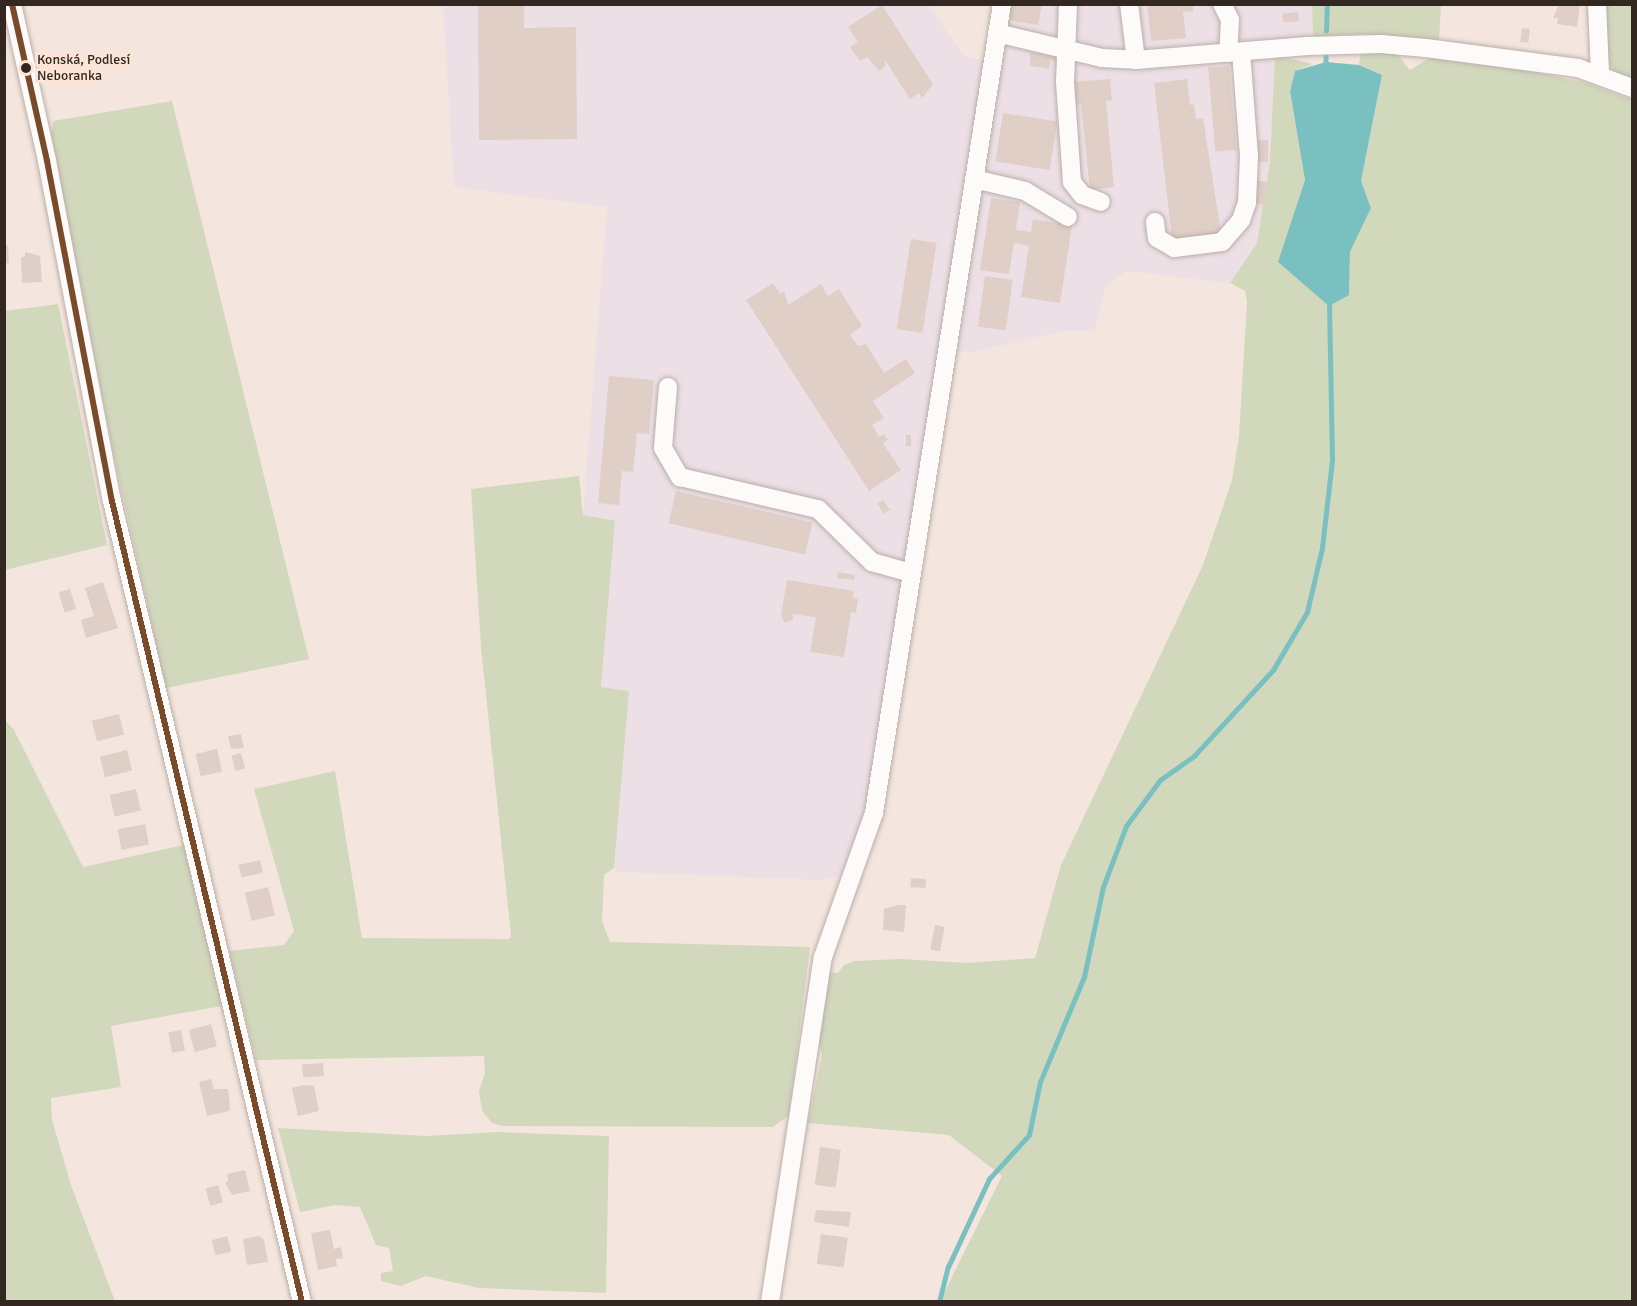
<!DOCTYPE html>
<meta charset="utf-8">
<style>
body{margin:0}
#map{position:relative;width:1637px;height:1306px;overflow:hidden;background:#f4e6de;font-family:Signika,sans-serif}
div>[style]{position:absolute}
.industrial>*{inset:0;background:#eddfe6}
.green>*{inset:0;background:#d2d8bc}
.water>*{inset:0;background:#7bc0c1}
.stream>*{height:4.5px;margin:-2.25px;padding:0 2.25px;transform-origin:2.25px;border-radius:2.25px;background:#7bc0c1}
.building>*{inset:0;background:#e0cfc6;transform-origin:0 0}
.roads{filter:drop-shadow(0 0 2px #baafa8) drop-shadow(0 0 2px #baafa8)}
.minor>*{height:18px;margin:-9px;padding:0 9px;transform-origin:9px;border-radius:9px;background:#fdfbfa}
.bus-1>*{height:6px;margin:-3px;padding:0 3px;transform-origin:3px;border-radius:3px;background:#7a4b2a}
.dots>*{width:16px;height:16px;translate:-50% -50%;box-sizing:border-box;border:3px solid #fce4d6;border-radius:50%}
span{translate:-50% -50%;white-space:nowrap;text-align:center;line-height:1.15;-webkit-text-stroke:6px #fce4d6;paint-order:stroke}
.bus-label{font-size:14px;color:#322721}
.left{translate:0 -50%;text-align:left}
.frame{position:absolute;inset:0;border:6px solid #322721;pointer-events:none}
</style>
<div id="map">
<div class="industrial">
<div style="clip-path:polygon(443px 5px,928px 5px,964px 56px,1001px 64px,1011px 5px,1312px 5px,1313px 37px,1275px 55px,1270px 161px,1257px 243px,1230px 283px,1127px 271px,1105px 287px,1094px 331px,1062px 331px,974px 352px,940px 351px,865px 816px,840px 876px,821px 880px,618px 872px,614px 868px,629px 691px,601px 687px,615px 522px,583px 515px,607px 207px,454px 187px)"></div>
</div>
<div class="green">
<div style="clip-path:polygon(1312px 5px,1441px 5px,1439px 41px,1362px 34px,1313px 37px)"></div>
<div style="clip-path:polygon(1605px 5px,1632px 5px,1632px 79px,1615px 72px,1608px 62px)"></div>
<div style="clip-path:polygon(1361px 52px,1397px 54px,1410px 70px,1431px 57px,1509px 67px,1586px 83px,1632px 100px,1632px 1301px,940px 1301px,1002px 1176px,949px 1135px,808px 1123px,822px 1055px,819px 1043px,829px 972px,838px 973px,844px 965px,854px 961px,902px 959px,967px 963px,1035px 958px,1061px 865px,1203px 565px,1232px 480px,1239px 436px,1247px 301px,1245px 291px,1230px 283px,1257px 243px,1270px 161px,1275px 55px,1313px 64px,1295px 71px,1290px 91px,1305px 180px,1279px 262px,1349px 295px,1350px 252px,1371px 208px,1361px 181px,1382px 75px,1359px 65px)"></div>
<div style="clip-path:polygon(172px 101px,309px 659px,166px 688px,114px 456px,51px 136px,53px 121px)"></div>
<div style="clip-path:polygon(58px 304px,107px 545px,5px 570px,5px 311px)"></div>
<div style="clip-path:polygon(579px 476px,583px 515px,615px 521px,601px 687px,629px 691px,614px 868px,604px 875px,602px 921px,610px 942px,810px 947px,789px 1115px,773px 1127px,502px 1126px,492px 1123px,482px 1111px,479px 1092px,485px 1073px,484px 1056px,256px 1060px,229px 951px,284px 945px,294px 931px,254px 789px,335px 771px,362px 938px,509px 939px,511px 936px,481px 647px,471px 489px)"></div>
<div style="clip-path:polygon(5px 720px,14px 730px,83px 867px,184px 845px,222px 1006px,111px 1026px,121px 1087px,51px 1098px,52px 1120px,71px 1185px,115px 1301px,5px 1301px)"></div>
<div style="clip-path:polygon(278px 1128px,426px 1136px,497px 1132px,609px 1136px,606px 1293px,479px 1288px,426px 1276px,401px 1286px,381px 1281px,381px 1273px,393px 1271px,389px 1248px,376px 1245px,360px 1207px,335px 1205px,300px 1212px)"></div>
</div>
<div class="water">
<div style="clip-path:polygon(1326px 62px,1359px 65px,1382px 75px,1361px 181px,1371px 208px,1350px 252px,1349px 295px,1329px 306px,1278px 262px,1305px 180px,1290px 91px,1295px 71px)"></div>
</div>
<div class="stream">
<div style="left:1326px;top:31px;width:27px;rotate:-88deg"></div>
<div style="left:1326px;top:56px;width:12px;rotate:90deg"></div>
<div style="left:939px;top:1302px;width:36px;rotate:-76deg"></div>
<div style="left:948px;top:1267px;width:97px;rotate:-65deg"></div>
<div style="left:989px;top:1179px;width:59px;rotate:-47.7deg"></div>
<div style="left:1029px;top:1135px;width:54px;rotate:-78.3deg"></div>
<div style="left:1040px;top:1082px;width:114px;rotate:-67.3deg"></div>
<div style="left:1084px;top:977px;width:92px;rotate:-78.1deg"></div>
<div style="left:1103px;top:887px;width:65px;rotate:-69.3deg"></div>
<div style="left:1126px;top:826px;width:57px;rotate:-53.5deg"></div>
<div style="left:1160px;top:780px;width:42px;rotate:-35.2deg"></div>
<div style="left:1194px;top:756px;width:117px;rotate:-47.4deg"></div>
<div style="left:1273px;top:670px;width:67px;rotate:-59.6deg"></div>
<div style="left:1307px;top:612px;width:66px;rotate:-76.8deg"></div>
<div style="left:1322px;top:548px;width:89px;rotate:-83.5deg"></div>
<div style="left:1332px;top:460px;width:159px;rotate:-91.1deg"></div>
</div>
<div class="building">
<div style="clip-path:polygon(478px 4px,524px 4px,524px 28px,576px 27px,577px 139px,479px 140px)"></div>
<div style="clip-path:polygon(1011px 4px,1042px 4px,1038px 25px,1009px 20px)"></div>
<div style="clip-path:polygon(1147px 4px,1193px 4px,1193px 11px,1183px 12px,1186px 38px,1151px 41px)"></div>
<div style="clip-path:polygon(1559px 4px,1580px 4px,1577px 27px,1557px 24px,1558px 18px,1553px 18px)"></div>
<div style="clip-path:polygon(882px 5px,933px 84px,922px 98px,919px 93px,910px 99px,885px 60px,885px 66px,879px 71px,867px 57px,860px 61px,850px 47px,858px 42px,848px 27px)"></div>
<div style="left:1298px;top:12px;width:9px;height:16px;rotate:84deg"></div>
<div style="left:1522px;top:28px;width:8px;height:14px;rotate:7deg"></div>
<div style="clip-path:polygon(1030px 52px,1057px 57px,1057px 61px,1050px 60px,1049px 69px,1030px 66px)"></div>
<div style="left:1229px;top:66px;width:84px;height:21px;rotate:85deg"></div>
<div style="clip-path:polygon(1110px 79px,1112px 100px,1106px 101px,1114px 187px,1090px 190px,1081px 104px,1074px 105px,1072px 82px)"></div>
<div style="clip-path:polygon(1187px 79px,1190px 105px,1194px 104px,1196px 119px,1203px 118px,1221px 233px,1172px 239px,1154px 83px)"></div>
<div style="left:1003px;top:113px;width:55px;height:49px;rotate:9deg"></div>
<div style="left:1257px;top:140px;width:11px;height:22px"></div>
<div style="left:1254px;top:180px;width:14px;height:23px;rotate:8deg"></div>
<div style="clip-path:polygon(991px 198px,1020px 202px,1016px 230px,1031px 232px,1033px 219px,1072px 226px,1060px 303px,1021px 297px,1029px 246px,1014px 243px,1009px 274px,980px 270px)"></div>
<div style="left:911px;top:239px;width:26px;height:91px;rotate:9deg"></div>
<div style="clip-path:polygon(8px 245px,9px 263px,4px 264px,4px 246px)"></div>
<div style="clip-path:polygon(25px 252px,40px 256px,42px 282px,22px 283px,21px 257px,25px 257px)"></div>
<div style="left:985px;top:276px;width:28px;height:51px;rotate:8deg"></div>
<div style="clip-path:polygon(773px 283px,780px 294px,784px 291px,788px 305px,821px 284px,828px 296px,839px 289px,862px 326px,850px 335px,858px 346px,866px 344px,884px 373px,906px 359px,915px 373px,873px 401px,884px 418px,872px 425px,879px 437px,884px 434px,888px 440px,883px 443px,901px 470px,869px 491px,746px 300px)"></div>
<div style="clip-path:polygon(609px 376px,654px 380px,649px 434px,637px 433px,633px 472px,622px 471px,619px 505px,598px 503px)"></div>
<div style="left:906px;top:435px;width:5px;height:11px"></div>
<div style="left:676px;top:491px;width:140px;height:33px;rotate:13deg"></div>
<div style="left:883px;top:500px;width:12px;height:7px;rotate:55deg"></div>
<div style="clip-path:polygon(838px 572px,855px 575px,854px 580px,837px 578px)"></div>
<div style="clip-path:polygon(787px 580px,854px 591px,853px 598px,858px 599px,856px 613px,851px 612px,844px 657px,810px 652px,816px 617px,792px 614px,794px 619px,785px 623px,781px 615px)"></div>
<div style="clip-path:polygon(103px 582px,118px 628px,86px 638px,81px 620px,94px 616px,85px 588px)"></div>
<div style="left:70px;top:589px;width:21px;height:12px;rotate:73deg"></div>
<div style="left:119px;top:714px;width:21px;height:28px;rotate:76deg"></div>
<div style="clip-path:polygon(241px 734px,244px 748px,231px 749px,228px 736px)"></div>
<div style="left:217px;top:749px;width:23px;height:22px;rotate:77deg"></div>
<div style="left:127px;top:750px;width:21px;height:28px;rotate:76deg"></div>
<div style="left:241px;top:753px;width:16px;height:10px;rotate:75deg"></div>
<div style="left:136px;top:789px;width:22px;height:27px;rotate:77deg"></div>
<div style="left:145px;top:824px;width:21px;height:28px;rotate:79deg"></div>
<div style="left:260px;top:860px;width:13px;height:22px;rotate:77deg"></div>
<div style="left:911px;top:878px;width:15px;height:9px;rotate:4deg"></div>
<div style="left:268px;top:887px;width:29px;height:24px;rotate:76deg"></div>
<div style="clip-path:polygon(898px 905px,906px 905px,904px 932px,883px 930px,884px 909px)"></div>
<div style="left:935px;top:925px;width:10px;height:25px;rotate:11deg"></div>
<div style="left:211px;top:1024px;width:23px;height:23px;rotate:75deg"></div>
<div style="left:181px;top:1030px;width:21px;height:13px;rotate:79deg"></div>
<div style="left:323px;top:1063px;width:13px;height:21px;rotate:86deg"></div>
<div style="clip-path:polygon(211px 1079px,214px 1089px,228px 1089px,230px 1105px,229px 1111px,207px 1116px,199px 1082px)"></div>
<div style="clip-path:polygon(303px 1085px,314px 1086px,319px 1111px,298px 1116px,292px 1088px)"></div>
<div style="left:820px;top:1147px;width:21px;height:38px;rotate:8deg"></div>
<div style="clip-path:polygon(245px 1170px,250px 1191px,232px 1195px,225px 1182px,228px 1181px,227px 1174px)"></div>
<div style="left:218px;top:1185px;width:18px;height:13px;rotate:74deg"></div>
<div style="clip-path:polygon(816px 1210px,851px 1212px,849px 1227px,814px 1222px)"></div>
<div style="clip-path:polygon(330px 1230px,334px 1249px,341px 1247px,343px 1258px,336px 1259px,337px 1266px,318px 1270px,311px 1233px)"></div>
<div style="left:821px;top:1234px;width:27px;height:30px;rotate:8deg"></div>
<div style="left:227px;top:1236px;width:16px;height:16px;rotate:75deg"></div>
<div style="clip-path:polygon(259px 1236px,264px 1240px,268px 1262px,247px 1265px,243px 1239px)"></div>
</div>
<div class="roads">
<div class="minor">
<div style="left:12px;top:4px;width:161px;rotate:77.4deg"></div>
<div style="left:47px;top:161px;width:346px;rotate:79.2deg"></div>
<div style="left:112px;top:501px;width:823px;rotate:76.66deg"></div>
<div style="left:1068px;top:4px;width:78px;rotate:92.2deg"></div>
<div style="left:1065px;top:82px;width:100px;rotate:86deg"></div>
<div style="left:1072px;top:182px;width:16px;rotate:52deg"></div>
<div style="left:1082px;top:195px;width:20px;rotate:20deg"></div>
<div style="left:1129px;top:4px;width:56px;rotate:82.9deg"></div>
<div style="left:1222px;top:4px;width:18px;rotate:63deg"></div>
<div style="left:1230px;top:20px;width:33px;rotate:93deg"></div>
<div style="left:1597px;top:4px;width:70px;rotate:87.5deg"></div>
<div style="left:997px;top:33px;width:108px;rotate:13.4deg"></div>
<div style="left:1102px;top:58px;width:34px;rotate:3deg"></div>
<div style="left:1136px;top:60px;width:172px;rotate:-4.7deg"></div>
<div style="left:1307px;top:46px;width:74px;rotate:-1.5deg"></div>
<div style="left:1381px;top:44px;width:45px;rotate:5.1deg"></div>
<div style="left:1426px;top:48px;width:153px;rotate:7.5deg"></div>
<div style="left:1578px;top:68px;width:58px;rotate:20.3deg"></div>
<div style="left:974px;top:179px;width:52px;rotate:13.2deg"></div>
<div style="left:1025px;top:191px;width:50px;rotate:31.2deg"></div>
<div style="left:1155px;top:222px;width:16px;rotate:83deg"></div>
<div style="left:1157px;top:238px;width:20px;rotate:30deg"></div>
<div style="left:1174px;top:248px;width:48px;rotate:-7.1deg"></div>
<div style="left:1222px;top:242px;width:29px;rotate:-49deg"></div>
<div style="left:1241px;top:220px;width:18px;rotate:-71deg"></div>
<div style="left:1247px;top:203px;width:47px;rotate:-87.6deg"></div>
<div style="left:1249px;top:156px;width:104px;rotate:-94.4deg"></div>
<div style="left:668px;top:387px;width:61px;rotate:94.7deg"></div>
<div style="left:663px;top:448px;width:34px;rotate:60deg"></div>
<div style="left:680px;top:477px;width:142px;rotate:13.1deg"></div>
<div style="left:818px;top:509px;width:76px;rotate:44.5deg"></div>
<div style="left:872px;top:562px;width:41px;rotate:15.8deg"></div>
<div style="left:770px;top:1302px;width:349px;rotate:-81.3deg"></div>
<div style="left:823px;top:957px;width:153px;rotate:-70.5deg"></div>
<div style="left:874px;top:813px;width:819px;rotate:-81.01deg"></div>
</div>
</div>
<div class="bus-1">
<div style="left:12px;top:4px;width:161px;rotate:77.4deg"></div>
<div style="left:47px;top:161px;width:346px;rotate:79.2deg"></div>
<div style="left:112px;top:501px;width:823px;rotate:76.66deg"></div>
</div>
<div class="dots">
<div style="left:26px;top:68px;background:#322721"></div>
</div>
<div class="bus-label">
<span class="left" style="left:37px;top:68px">Konská, Podlesí<br>Neboranka</span>
</div>
<div class="frame"></div>
</div>
